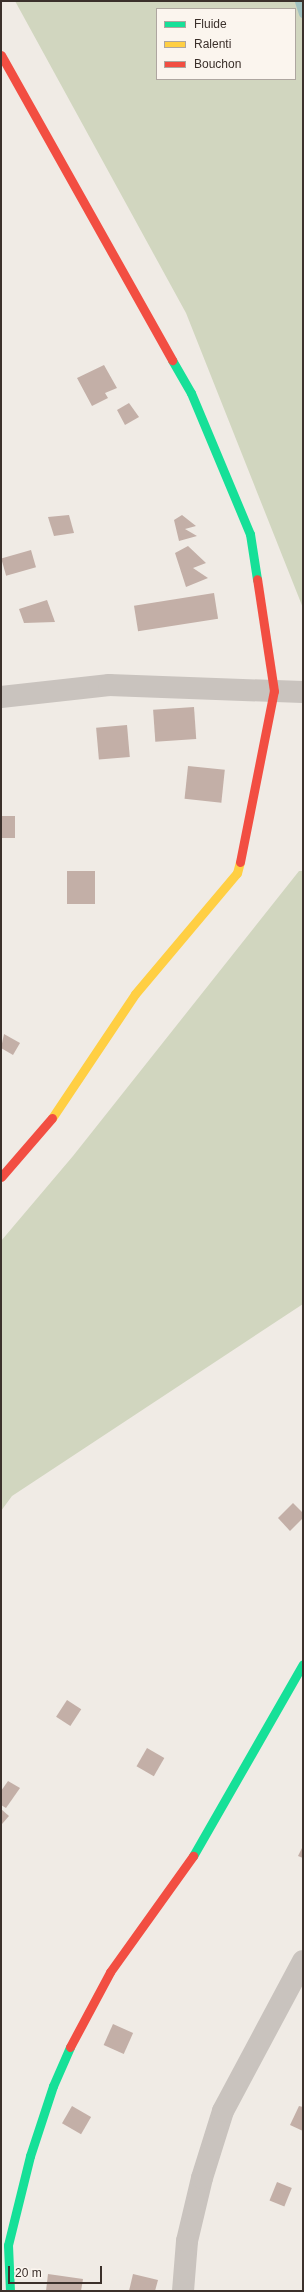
<!DOCTYPE html>
<style>
body{margin:0}
#map{position:relative;width:304px;height:2292px;overflow:hidden;background:#f0ebe5;font-family:Helvetica,sans-serif}
div>[style]{position:absolute}
.green>*{inset:0;background:#d1d6bf}
.stream>*{height:9px;margin:-4.5px;padding:0 4.5px;transform-origin:4.5px;border-radius:4.5px;background:#a1c2c1}
.building>*{inset:0;background:#c3afa7;transform-origin:0 0}
.street>*{height:22px;margin:-11px;padding:0 11px;transform-origin:11px;border-radius:11px;background:#c9c3be}
.fast>*{height:9px;margin:-4.5px;padding:0 4.5px;transform-origin:4.5px;border-radius:4.5px;background:#16e098}
.slow>*{height:9px;margin:-4.5px;padding:0 4.5px;transform-origin:4.5px;border-radius:4.5px;background:#ffcf43}
.jam>*{height:9px;margin:-4.5px;padding:0 4.5px;transform-origin:4.5px;border-radius:4.5px;background:#f24e42}
span{translate:-50% -50%;white-space:nowrap;text-align:center;line-height:1.15;-webkit-text-stroke:3.5px #fbf5ee;paint-order:stroke}
.frame{position:absolute;inset:0;border:2px solid #3b302b;pointer-events:none}
.legend{position:absolute;left:156px;top:8px;width:140px;height:72px;box-sizing:border-box;background:#fbf5ee;border:1px solid #aea6a0;margin:0;padding:5px 7px;list-style:none;font-size:12px;color:#3b302b}
.legend li{display:flex;align-items:center;gap:8px;height:20px}
.legend b{width:20px;border:1px solid #aea6a0}
.scale{position:absolute;left:8px;top:2266px;width:94px;height:18px;box-sizing:border-box;border:2px solid #3b302b;border-top:0;padding-left:5px;font-size:12px;line-height:14px;white-space:nowrap;color:#3b302b;-webkit-text-stroke:3px #fbf5ee;paint-order:stroke}
</style>
<div id="map">
<div class="green">
<div style="clip-path:polygon(evenodd,15px 1px,303px 1px,303px 608px,186px 313px,15px 1px,157px 9px,295px 9px,295px 79px,157px 79px,157px 9px)"></div>
<div style="clip-path:polygon(299px 871px,303px 871px,303px 1304px,12px 1496px,1px 1511px,1px 1241px,73px 1156px)"></div>
</div>
<div class="stream">
<div style="left:299px;top:1px;width:13px;rotate:72deg"></div>
</div>
<div class="building">
<div style="clip-path:polygon(104px 365px,117px 388px,105px 393px,108px 398px,92px 406px,77px 378px)"></div>
<div style="clip-path:polygon(129px 403px,139px 417px,125px 425px,117px 410px)"></div>
<div style="clip-path:polygon(69px 515px,74px 533px,54px 536px,48px 517px)"></div>
<div style="clip-path:polygon(182px 515px,196px 526px,185px 529px,197px 536px,179px 541px,174px 520px)"></div>
<div style="clip-path:polygon(188px 546px,206px 563px,193px 568px,208px 578px,186px 587px,175px 553px)"></div>
<div style="left:31px;top:550px;width:18px;height:31px;rotate:74deg"></div>
<div style="left:214px;top:593px;width:26px;height:81px;rotate:81deg"></div>
<div style="clip-path:polygon(47px 600px,55px 622px,24px 623px,19px 609px)"></div>
<div style="left:194px;top:707px;width:32px;height:41px;rotate:86deg"></div>
<div style="left:127px;top:725px;width:32px;height:31px;rotate:85deg"></div>
<div style="left:188px;top:766px;width:37px;height:33px;rotate:6deg"></div>
<div style="left:1px;top:816px;width:14px;height:22px"></div>
<div style="left:95px;top:871px;width:33px;height:28px;rotate:90deg"></div>
<div style="clip-path:polygon(4px 1034px,20px 1043px,13px 1055px,1px 1048px)"></div>
<div style="clip-path:polygon(293px 1503px,303px 1513px,303px 1518px,290px 1531px,278px 1518px)"></div>
<div style="left:67px;top:1700px;width:17px;height:20px;rotate:33deg"></div>
<div style="left:147px;top:1748px;width:20px;height:21px;rotate:30deg"></div>
<div style="clip-path:polygon(8px 1781px,20px 1788px,6px 1808px,1px 1805px,1px 1791px)"></div>
<div style="clip-path:polygon(1px 1809px,9px 1816px,2px 1824px,1px 1823px)"></div>
<div style="clip-path:polygon(303px 1846px,303px 1858px,298px 1856px)"></div>
<div style="left:113px;top:2024px;width:22px;height:23px;rotate:24deg"></div>
<div style="left:72px;top:2106px;width:22px;height:20px;rotate:30deg"></div>
<div style="clip-path:polygon(299px 2106px,303px 2107px,303px 2131px,290px 2125px)"></div>
<div style="left:277px;top:2182px;width:16px;height:20px;rotate:22deg"></div>
<div style="clip-path:polygon(48px 2274px,83px 2279px,81px 2291px,46px 2291px)"></div>
<div style="clip-path:polygon(133px 2274px,158px 2280px,155px 2291px,129px 2291px)"></div>
</div>
<div class="street">
<div style="left:1px;top:697px;width:109px;rotate:-6.3deg"></div>
<div style="left:109px;top:685px;width:194px;rotate:2.1deg"></div>
<div style="left:183px;top:2291px;width:50px;rotate:-85.4deg"></div>
<div style="left:187px;top:2241px;width:65px;rotate:-76.6deg"></div>
<div style="left:202px;top:2178px;width:70px;rotate:-72.6deg"></div>
<div style="left:223px;top:2111px;width:170px;rotate:-61.9deg"></div>
</div>
<div class="fast">
<div style="left:172px;top:360px;width:38px;rotate:60deg"></div>
<div style="left:191px;top:393px;width:153px;rotate:67.3deg"></div>
<div style="left:250px;top:534px;width:46px;rotate:81.2deg"></div>
<div style="left:193px;top:1856px;width:221px;rotate:-60.2deg"></div>
<div style="left:10px;top:2291px;width:46px;rotate:-92.5deg"></div>
<div style="left:8px;top:2245px;width:92px;rotate:-76.1deg"></div>
<div style="left:30px;top:2156px;width:74px;rotate:-71.8deg"></div>
<div style="left:53px;top:2086px;width:43px;rotate:-66.4deg"></div>
</div>
<div class="slow">
<div style="left:52px;top:1118px;width:149px;rotate:-56.2deg"></div>
<div style="left:135px;top:994px;width:158px;rotate:-49.9deg"></div>
<div style="left:237px;top:873px;width:11px;rotate:-75deg"></div>
</div>
<div class="jam">
<div style="left:1px;top:55px;width:350px;rotate:60.7deg"></div>
<div style="left:240px;top:862px;width:174px;rotate:-78.8deg"></div>
<div style="left:274px;top:691px;width:113px;rotate:-98.6deg"></div>
<div style="left:1px;top:1177px;width:78px;rotate:-49.2deg"></div>
<div style="left:70px;top:2047px;width:85px;rotate:-61.9deg"></div>
<div style="left:110px;top:1972px;width:143px;rotate:-54.4deg"></div>
</div>
<div class="frame"></div>
<ul class="legend">
<li><b style="height:5px;background:#16e098"></b>Fluide</li>
<li><b style="height:5px;background:#ffcf43"></b>Ralenti</li>
<li><b style="height:5px;background:#f24e42"></b>Bouchon</li>
</ul>
<div class="scale">20 m</div>
</div>
